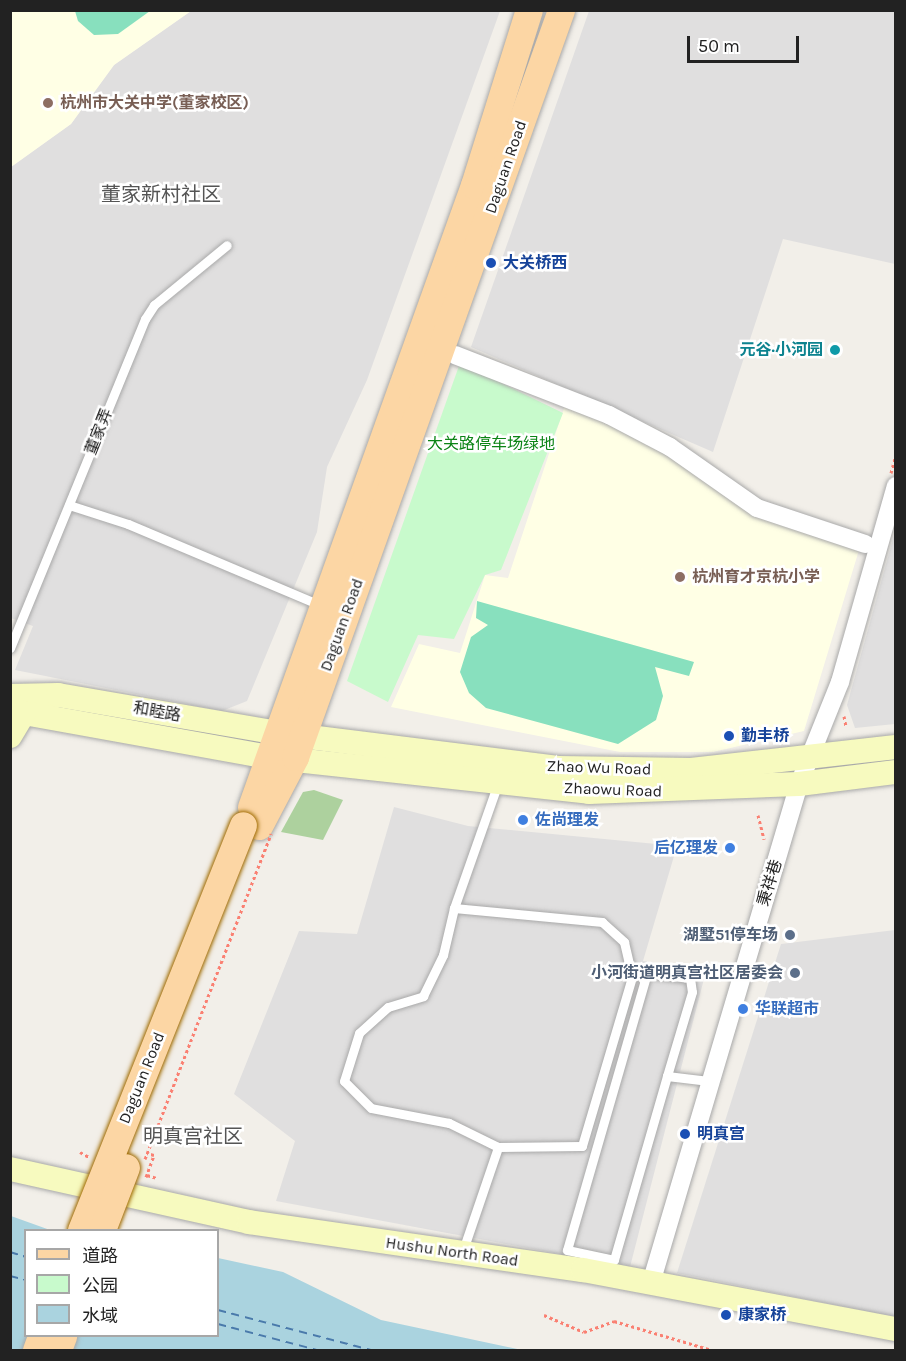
<!DOCTYPE html>
<meta charset="utf-8">
<style>
body{margin:0}
#map{position:relative;width:906px;height:1361px;overflow:hidden;background:#f2efe9;font-family:Karla,"Noto Sans SC",sans-serif}
div>[style]{position:absolute}
.residential>*{inset:0;background:#e0dfdf}
.education>*{inset:0;background:#ffffe5}
.forest>*{inset:0;background:#add19e}
.park>*{inset:0;background:#c8facc}
.pitch>*{inset:0;background:#88e0be}
.water>*{inset:0;background:#aad3df}
.ferry>*{height:1.5px;margin-top:-0.75px;transform-origin:0;background:repeating-linear-gradient(90deg,#4a7aab 0 8px,transparent 0 14px)}
.path>*{height:3px;margin-top:-1.5px;transform-origin:0;background:repeating-linear-gradient(90deg,#fa8072 0 3px,transparent 0 6px)}
.roads{filter:drop-shadow(0 0 2px #a9a9a9) drop-shadow(0 0 2px #a9a9a9)}
.lane>*{height:9px;margin:-4.5px;padding:0 4.5px;transform-origin:4.5px;border-radius:4.5px;background:#fff}
.street>*{height:18px;margin:-9px;padding:0 9px;transform-origin:9px;border-radius:9px;background:#fff}
.secondary>*{height:24px;margin:-12px;padding:0 12px;transform-origin:12px;border-radius:12px;background:#f7fabf}
.primary>*{height:27px;margin:-13.5px;padding:0 13.5px;transform-origin:13.5px;border-radius:13.5px;background:#fcd6a4}
.path-bridge>*{height:3px;margin-top:-1.5px;transform-origin:0;background:repeating-linear-gradient(90deg,#fa8072 0 3px,transparent 0 6px)}
.bridges{filter:drop-shadow(0 0 2px #a06b00) drop-shadow(0 0 2px #a06b00)}
.primary-bridge>*{height:27px;margin:-13.5px;padding:0 13.5px;transform-origin:13.5px;border-radius:13.5px;background:#fcd6a4}
.dots>*{width:16px;height:16px;translate:-50% -50%;box-sizing:border-box;border:3px solid #fff;border-radius:50%}
span{translate:-50% -50%;white-space:nowrap;text-align:center;line-height:1.15;-webkit-text-stroke:5px #fff;paint-order:stroke}
.education-label{font-size:16px;color:#785e54;font-weight:700}
.left{translate:0 -50%;text-align:left}
.street-label{font-size:16px;color:#222}
.transit-label{font-size:16px;color:#164399;font-weight:700}
.culture-label{font-size:16px;color:#0d838f;font-weight:700}
.right{translate:-100% -50%;text-align:right}
.park-label{font-size:16px;color:#0c8416}
.shop-label{font-size:16px;color:#366cbe;font-weight:700}
.service-label{font-size:16px;color:#4e5e75;font-weight:700}
.quarter-label{font-size:20px;color:#555}
.frame{position:absolute;inset:0;border:12px solid #222;pointer-events:none}
.legend{position:absolute;left:24px;top:1229px;width:195px;height:108px;box-sizing:border-box;background:#fff;border:2px solid #a7a7a7;margin:0;padding:8px 10px;list-style:none;font-size:18px;color:#222}
.legend li{display:flex;align-items:center;gap:12px;height:30px}
.legend b{width:30px;border:2px solid #a7a7a7}
.scale{position:absolute;left:687px;top:36px;width:112px;height:27px;box-sizing:border-box;border:3px solid #222;border-top:0;padding-left:8px;font-size:18px;line-height:21px;white-space:nowrap;color:#222;-webkit-text-stroke:4px #fff;paint-order:stroke}
</style>
<div id="map">
<div class="residential">
<div style="clip-path:polygon(191px 11px,500px 11px,367px 380px,327px 467px,317px 532px,247px 701px,222px 711px,15px 670px,33px 626px,11px 618px,11px 167px,71px 124px,114px 65px)"></div>
<div style="clip-path:polygon(589px 11px,895px 11px,895px 264px,783px 239px,713px 452px,471px 347px)"></div>
<div style="clip-path:polygon(895px 532px,895px 724px,855px 728px,847px 705px)"></div>
<div style="clip-path:polygon(394px 807px,468px 826px,677px 846px,643px 961px,706px 971px,630px 1267px,276px 1201px,295px 1141px,234px 1094px,299px 931px,357px 934px)"></div>
<div style="clip-path:polygon(895px 930px,895px 1317px,677px 1273px,781px 944px)"></div>
</div>
<div class="education">
<div style="clip-path:polygon(11px 11px,191px 11px,114px 65px,71px 124px,11px 167px)"></div>
<div style="clip-path:polygon(567px 399px,859px 550px,804px 731px,713px 752px,620px 752px,391px 707px,419px 644px,460px 653px,485px 575px,508px 578px)"></div>
</div>
<div class="forest">
<div style="clip-path:polygon(314px 790px,343px 800px,323px 840px,281px 832px,303px 792px)"></div>
</div>
<div class="park">
<div style="clip-path:polygon(460px 363px,563px 413px,501px 570px,485px 575px,454px 639px,418px 635px,388px 702px,347px 681px)"></div>
</div>
<div class="pitch">
<div style="clip-path:polygon(75px 11px,75px 10px,150px 11px,118px 34px,94px 35px,78px 21px)"></div>
<div style="clip-path:polygon(477px 601px,694px 662px,689px 676px,655px 667px,663px 696px,656px 720px,618px 744px,486px 708px,469px 693px,460px 672px,471px 637px,488px 625px,476px 618px)"></div>
</div>
<div class="water">
<div style="clip-path:polygon(11px 1216px,50px 1230px,26px 1230px,26px 1336px,218px 1336px,218px 1258px,283px 1272px,381px 1320px,522px 1350px,11px 1350px)"></div>
</div>
<div class="ferry">
<div style="left:10px;top:1252px;width:17px;rotate:17deg"></div>
<div style="left:10px;top:1276px;width:16px;rotate:14deg"></div>
<div style="left:218px;top:1310px;width:158px;rotate:14.7deg"></div>
<div style="left:218px;top:1324px;width:102px;rotate:14.7deg"></div>
</div>
<div class="path">
<div style="left:891px;top:473px;width:20px;rotate:-75deg"></div>
<div style="left:844px;top:716px;width:10px;rotate:79deg"></div>
<div style="left:758px;top:815px;width:25px;rotate:76deg"></div>
<div style="left:80px;top:1152px;width:10px;rotate:29deg"></div>
<div style="left:147px;top:1175px;width:10px;rotate:17deg"></div>
<div style="left:146px;top:1177px;width:23px;rotate:-70deg"></div>
<div style="left:154px;top:1155px;width:7px;rotate:-164deg"></div>
<div style="left:544px;top:1315px;width:43px;rotate:23deg"></div>
<div style="left:584px;top:1332px;width:32px;rotate:-20deg"></div>
<div style="left:614px;top:1321px;width:102px;rotate:16.5deg"></div>
</div>
<div class="roads">
<div class="lane">
<div style="left:69px;top:505px;width:62px;rotate:17.9deg"></div>
<div style="left:128px;top:524px;width:208px;rotate:22.9deg"></div>
<div style="left:10px;top:648px;width:356px;rotate:-67.7deg"></div>
<div style="left:145px;top:319px;width:17px;rotate:-57deg"></div>
<div style="left:154px;top:305px;width:94px;rotate:-39.4deg"></div>
<div style="left:454px;top:908px;width:149px;rotate:5.4deg"></div>
<div style="left:602px;top:922px;width:30px;rotate:42deg"></div>
<div style="left:624px;top:942px;width:36px;rotate:77deg"></div>
<div style="left:632px;top:977px;width:176px;rotate:106.5deg"></div>
<div style="left:582px;top:1146px;width:84px;rotate:179.3deg"></div>
<div style="left:498px;top:1147px;width:55px;rotate:-153.9deg"></div>
<div style="left:449px;top:1123px;width:79px;rotate:-169.1deg"></div>
<div style="left:371px;top:1108px;width:38px;rotate:-135deg"></div>
<div style="left:344px;top:1081px;width:50px;rotate:-72.6deg"></div>
<div style="left:359px;top:1033px;width:39px;rotate:-42deg"></div>
<div style="left:388px;top:1007px;width:37px;rotate:-17deg"></div>
<div style="left:423px;top:996px;width:46px;rotate:-64deg"></div>
<div style="left:443px;top:955px;width:48px;rotate:-76.8deg"></div>
<div style="left:454px;top:908px;width:133px;rotate:-70.6deg"></div>
<div style="left:667px;top:1076px;width:191px;rotate:106.1deg"></div>
<div style="left:614px;top:1260px;width:48px;rotate:-168deg"></div>
<div style="left:567px;top:1250px;width:288px;rotate:-73.9deg"></div>
<div style="left:647px;top:973px;width:43px;rotate:6.6deg"></div>
<div style="left:690px;top:978px;width:14px;rotate:82deg"></div>
<div style="left:692px;top:992px;width:88px;rotate:106.6deg"></div>
<div style="left:667px;top:1076px;width:42px;rotate:6.8deg"></div>
<div style="left:462px;top:1253px;width:112px;rotate:-71.2deg"></div>
</div>
<div class="street">
<div style="left:455px;top:355px;width:165px;rotate:21.3deg"></div>
<div style="left:609px;top:415px;width:69px;rotate:27.7deg"></div>
<div style="left:670px;top:447px;width:106px;rotate:35deg"></div>
<div style="left:757px;top:508px;width:114px;rotate:18.4deg"></div>
<div style="left:651px;top:1283px;width:520px;rotate:-73.48deg"></div>
<div style="left:799px;top:784px;width:110px;rotate:-68.1deg"></div>
<div style="left:840px;top:682px;width:204px;rotate:-74.1deg"></div>
</div>
<div class="secondary">
<div style="left:10px;top:696px;width:48px;rotate:-1.2deg"></div>
<div style="left:58px;top:695px;width:222px;rotate:9.8deg"></div>
<div style="left:277px;top:733px;width:283px;rotate:7.1deg"></div>
<div style="left:558px;top:768px;width:133px;rotate:0.9deg"></div>
<div style="left:691px;top:770px;width:206px;rotate:-6.4deg"></div>
<div style="left:10px;top:702px;width:18px;rotate:38deg"></div>
<div style="left:24px;top:713px;width:248px;rotate:10.2deg"></div>
<div style="left:268px;top:757px;width:323px;rotate:6.2deg"></div>
<div style="left:589px;top:792px;width:210px;rotate:-2.2deg"></div>
<div style="left:799px;top:784px;width:98px;rotate:-7.1deg"></div>
<div style="left:10px;top:736px;width:27px;rotate:-59deg"></div>
<div style="left:10px;top:1169px;width:245px;rotate:12.5deg"></div>
<div style="left:249px;top:1222px;width:337px;rotate:8.2deg"></div>
<div style="left:583px;top:1270px;width:319px;rotate:10.7deg"></div>
</div>
<div class="primary">
<div style="left:251px;top:807px;width:661px;rotate:-70.28deg"></div>
<div style="left:474px;top:185px;width:183px;rotate:-72.6deg"></div>
<div style="left:259px;top:826px;width:78px;rotate:-62.4deg"></div>
<div style="left:295px;top:757px;width:793px;rotate:-70.4deg"></div>
<div style="left:36px;top:1350px;width:15px;rotate:-70deg"></div>
<div style="left:58px;top:1350px;width:15px;rotate:-70deg"></div>
</div>
</div>
<div class="path-bridge">
<div style="left:145px;top:1159px;width:349px;rotate:-68.8deg"></div>
</div>
<div class="bridges">
<div class="primary-bridge">
<div style="left:81px;top:1230px;width:436px;rotate:-68.2deg"></div>
<div style="left:102px;top:1230px;width:67px;rotate:-69.1deg"></div>
</div>
</div>
<div class="dots">
<div style="left:48px;top:103px;background:#8d6e63"></div>
<div style="left:491px;top:263px;background:#1a4fb4"></div>
<div style="left:835px;top:350px;background:#0f9aa8"></div>
<div style="left:680px;top:577px;background:#8d6e63"></div>
<div style="left:729px;top:736px;background:#1a4fb4"></div>
<div style="left:523px;top:820px;background:#3f7fe0"></div>
<div style="left:730px;top:848px;background:#3f7fe0"></div>
<div style="left:790px;top:935px;background:#5c6f8a"></div>
<div style="left:795px;top:973px;background:#5c6f8a"></div>
<div style="left:743px;top:1009px;background:#3f7fe0"></div>
<div style="left:685px;top:1134px;background:#1a4fb4"></div>
<div style="left:726px;top:1315px;background:#1a4fb4"></div>
</div>
<div class="education-label">
<span class="left" style="left:60px;top:103px">杭州市大关中学(董家校区)</span>
<span class="left" style="left:692px;top:577px">杭州育才京杭小学</span>
</div>
<div class="street-label">
<span style="left:506px;top:167px;rotate:-71deg">Daguan Road</span>
<span style="left:99px;top:432px;rotate:-68deg">董家弄</span>
<span style="left:342px;top:625px;rotate:-70deg">Daguan Road</span>
<span style="left:157px;top:712px;rotate:10deg">和睦路</span>
<span style="left:599px;top:768px;rotate:2deg">Zhao Wu Road</span>
<span style="left:613px;top:790px;rotate:2deg">Zhaowu Road</span>
<span style="left:770px;top:883px;rotate:-73deg">秉祥巷</span>
<span style="left:142px;top:1078px;rotate:-68deg">Daguan Road</span>
<span style="left:452px;top:1252px;rotate:8deg">Hushu North Road</span>
</div>
<div class="transit-label">
<span class="left" style="left:503px;top:263px">大关桥西</span>
<span class="left" style="left:741px;top:736px">勤丰桥</span>
<span class="left" style="left:697px;top:1134px">明真宫</span>
<span class="left" style="left:738px;top:1315px">康家桥</span>
</div>
<div class="culture-label">
<span class="right" style="left:823px;top:350px">元谷·小河园</span>
</div>
<div class="park-label">
<span style="left:491px;top:444px">大关路停车场绿地</span>
</div>
<div class="shop-label">
<span class="left" style="left:535px;top:820px">佐尚理发</span>
<span class="right" style="left:718px;top:848px">后亿理发</span>
<span class="left" style="left:755px;top:1009px">华联超市</span>
</div>
<div class="service-label">
<span class="right" style="left:778px;top:935px">湖墅51停车场</span>
<span class="right" style="left:783px;top:973px">小河街道明真宫社区居委会</span>
</div>
<div class="quarter-label">
<span style="left:161px;top:194px">董家新村社区</span>
<span style="left:193px;top:1136px">明真宫社区</span>
</div>
<div class="frame"></div>
<ul class="legend">
<li><b style="height:8px;background:#fcd6a4"></b>道路</li>
<li><b style="height:16px;background:#c8facc"></b>公园</li>
<li><b style="height:16px;background:#aad3df"></b>水域</li>
</ul>
<div class="scale">50 m</div>
</div>
